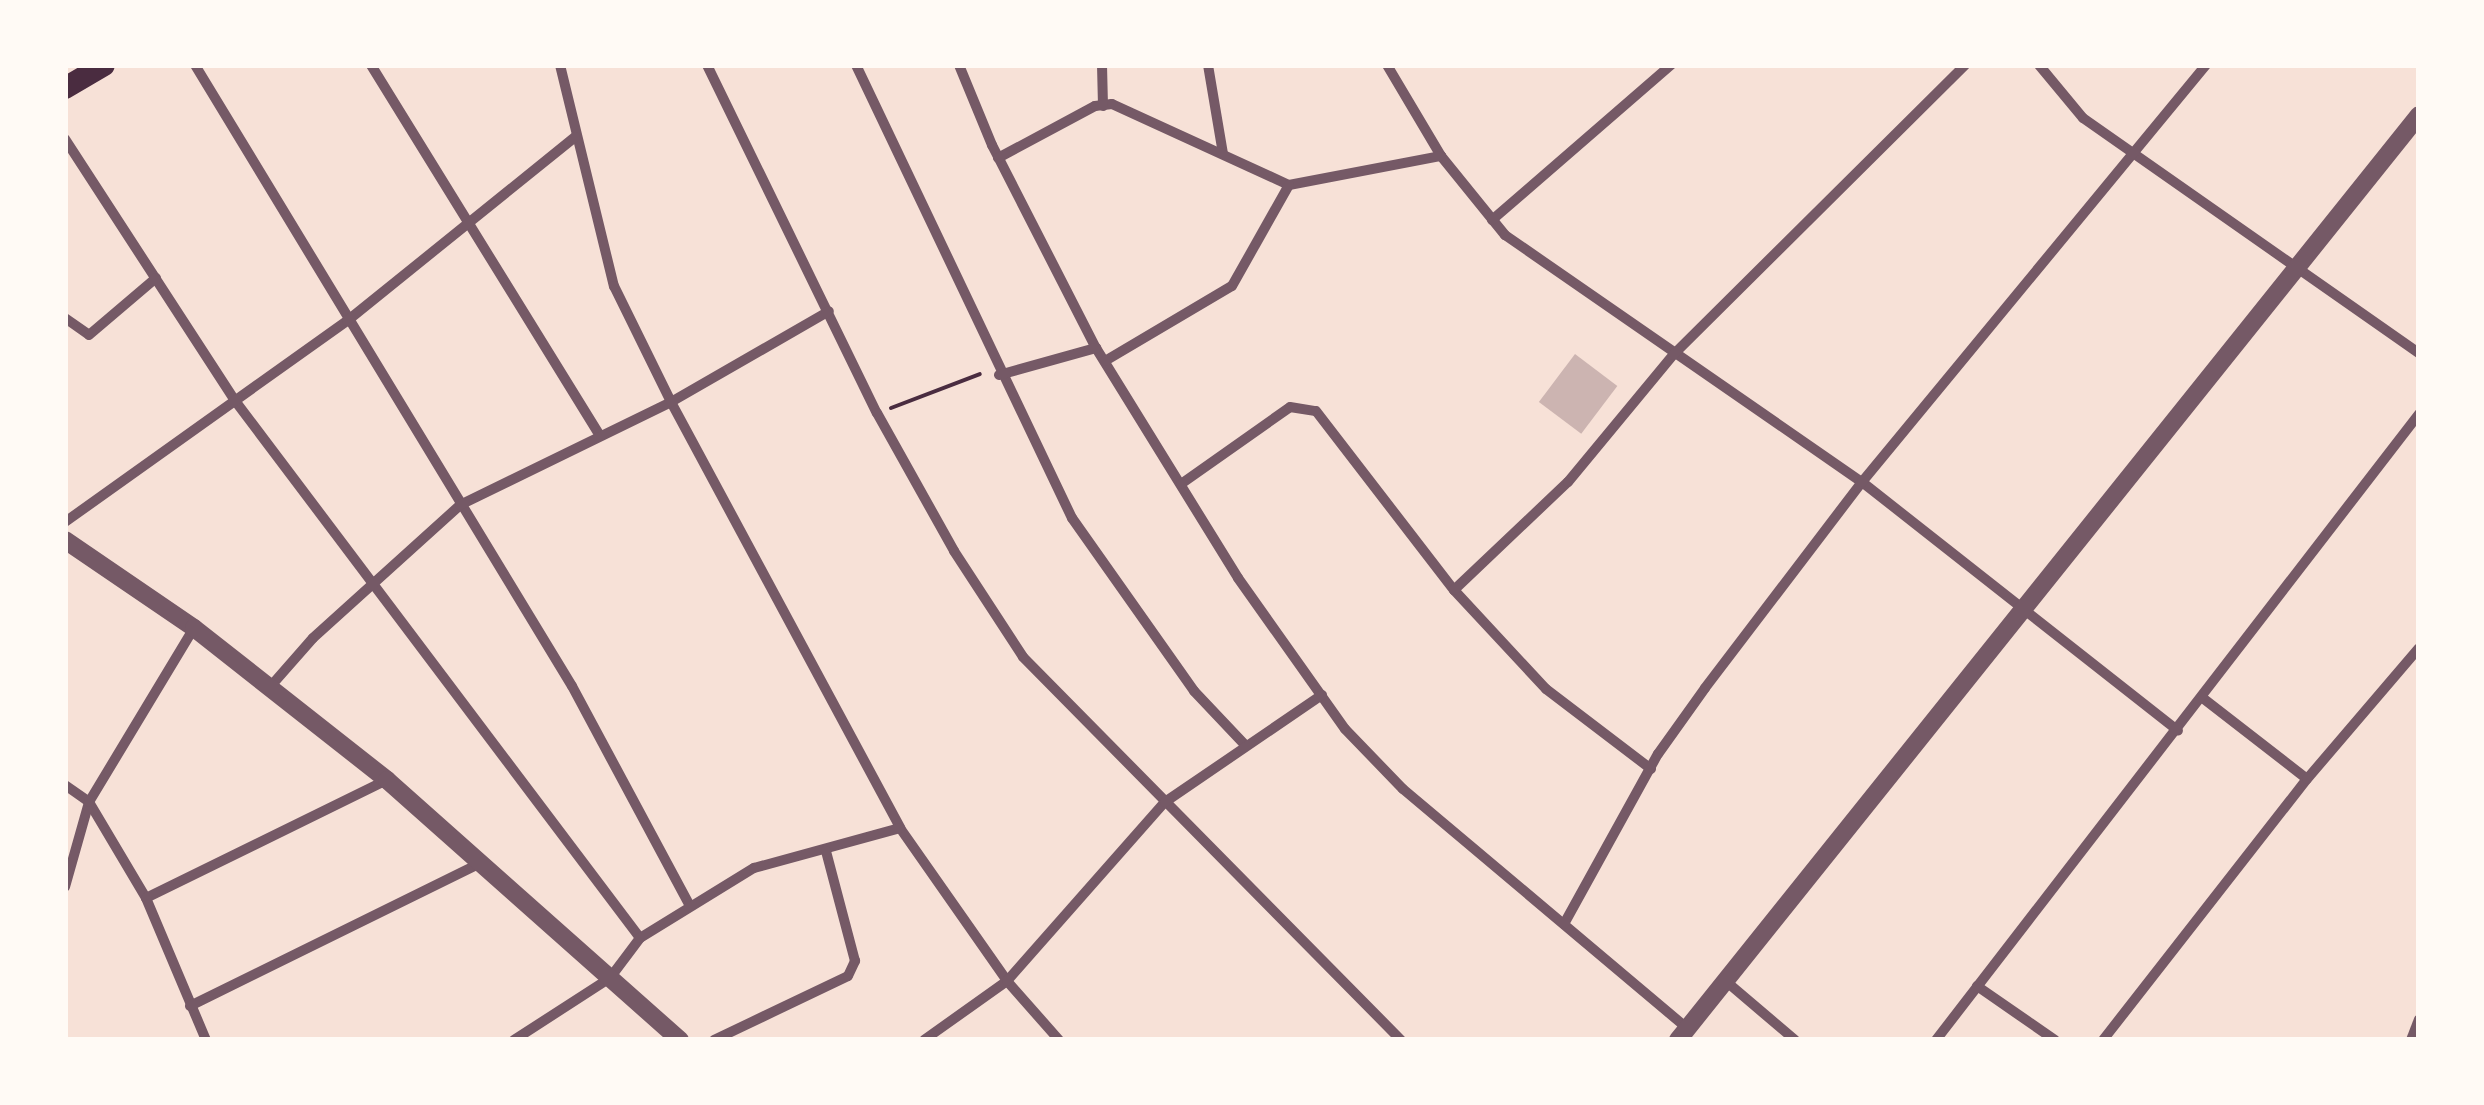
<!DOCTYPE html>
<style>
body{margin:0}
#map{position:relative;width:2484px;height:1105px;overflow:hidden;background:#f7e1d7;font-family:"Varela Round",sans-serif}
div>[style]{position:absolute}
.building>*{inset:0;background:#ccb4b1;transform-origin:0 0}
.path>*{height:4px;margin:-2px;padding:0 2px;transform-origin:2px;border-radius:2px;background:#4a2c40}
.minor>*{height:10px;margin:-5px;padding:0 5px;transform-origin:5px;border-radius:5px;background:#755966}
.tertiary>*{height:18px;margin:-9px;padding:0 9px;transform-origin:9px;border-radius:9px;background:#755966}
.primary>*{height:22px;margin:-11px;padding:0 11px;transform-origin:11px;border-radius:11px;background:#4a2c40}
span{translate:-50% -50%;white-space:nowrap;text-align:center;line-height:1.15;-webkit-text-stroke:8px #fffaf5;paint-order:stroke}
.frame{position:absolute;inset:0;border:68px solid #fffaf5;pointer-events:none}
</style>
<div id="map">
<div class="building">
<div style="left:1575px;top:354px;width:53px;height:60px;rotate:37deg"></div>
</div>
<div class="path">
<div style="left:891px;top:408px;width:95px;rotate:-20.9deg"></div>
</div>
<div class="minor">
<div style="left:195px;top:65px;width:726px;rotate:58.74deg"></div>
<div style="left:572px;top:686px;width:247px;rotate:61.8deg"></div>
<div style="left:371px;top:65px;width:434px;rotate:58.3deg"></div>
<div style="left:560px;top:65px;width:228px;rotate:76.3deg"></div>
<div style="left:614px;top:286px;width:129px;rotate:63.8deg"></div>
<div style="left:671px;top:402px;width:484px;rotate:61.7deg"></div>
<div style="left:900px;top:828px;width:187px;rotate:55deg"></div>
<div style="left:1007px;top:981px;width:79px;rotate:48.6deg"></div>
<div style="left:707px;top:65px;width:387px;rotate:64deg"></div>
<div style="left:877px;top:413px;width:158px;rotate:60.8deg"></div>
<div style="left:954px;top:551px;width:126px;rotate:56.9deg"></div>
<div style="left:1023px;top:657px;width:538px;rotate:45.38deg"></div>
<div style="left:856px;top:65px;width:502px;rotate:64.51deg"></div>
<div style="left:1072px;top:518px;width:212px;rotate:54.8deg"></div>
<div style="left:1194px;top:691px;width:74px;rotate:46.6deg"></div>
<div style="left:959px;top:65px;width:87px;rotate:67.6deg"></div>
<div style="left:992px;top:145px;width:228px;rotate:62.9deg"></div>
<div style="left:1096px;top:348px;width:270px;rotate:58.3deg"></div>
<div style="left:1238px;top:578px;width:185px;rotate:54.7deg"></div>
<div style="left:1345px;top:729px;width:83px;rotate:46deg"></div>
<div style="left:1403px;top:789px;width:373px;rotate:40.1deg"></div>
<div style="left:1102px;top:65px;width:41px;rotate:88.6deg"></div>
<div style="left:1208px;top:65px;width:90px;rotate:80.4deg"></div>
<div style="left:1387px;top:65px;width:106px;rotate:59.3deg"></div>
<div style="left:1441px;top:156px;width:102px;rotate:51deg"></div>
<div style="left:1505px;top:235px;width:434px;rotate:34.7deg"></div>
<div style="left:1862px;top:482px;width:402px;rotate:38.2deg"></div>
<div style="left:2039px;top:65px;width:69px;rotate:50.3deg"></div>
<div style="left:2083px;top:118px;width:410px;rotate:35deg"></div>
<div style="left:65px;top:139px;width:314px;rotate:57deg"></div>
<div style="left:236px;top:402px;width:671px;rotate:52.99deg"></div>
<div style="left:998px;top:158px;width:110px;rotate:-28.2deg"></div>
<div style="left:1095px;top:106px;width:17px;rotate:-7deg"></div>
<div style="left:1112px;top:104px;width:195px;rotate:24.6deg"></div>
<div style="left:1289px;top:185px;width:155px;rotate:-10.8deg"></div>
<div style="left:1492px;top:220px;width:237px;rotate:-40.9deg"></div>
<div style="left:65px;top:318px;width:29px;rotate:35deg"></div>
<div style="left:89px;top:335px;width:88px;rotate:-40.4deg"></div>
<div style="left:1105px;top:361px;width:147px;rotate:-30.6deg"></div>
<div style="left:1232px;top:286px;width:116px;rotate:-60.6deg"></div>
<div style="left:999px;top:375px;width:101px;rotate:-15.6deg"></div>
<div style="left:1181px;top:484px;width:133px;rotate:-35.2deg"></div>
<div style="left:1290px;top:407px;width:26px;rotate:9deg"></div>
<div style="left:1316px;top:411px;width:226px;rotate:52.4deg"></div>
<div style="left:1454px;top:590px;width:135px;rotate:47.1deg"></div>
<div style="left:1546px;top:689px;width:132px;rotate:37.3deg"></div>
<div style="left:65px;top:522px;width:346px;rotate:-35.5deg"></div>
<div style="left:347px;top:321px;width:293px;rotate:-38.9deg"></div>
<div style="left:1454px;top:590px;width:157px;rotate:-43.5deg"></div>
<div style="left:1568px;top:482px;width:165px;rotate:-50.4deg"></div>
<div style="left:1673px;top:355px;width:412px;rotate:-44.8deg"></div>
<div style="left:270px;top:687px;width:65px;rotate:-48.7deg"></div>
<div style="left:313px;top:638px;width:198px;rotate:-42.1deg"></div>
<div style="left:460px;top:505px;width:235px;rotate:-26deg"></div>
<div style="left:671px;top:402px;width:182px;rotate:-29.9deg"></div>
<div style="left:2204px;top:699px;width:130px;rotate:37.8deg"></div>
<div style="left:65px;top:785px;width:29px;rotate:35deg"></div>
<div style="left:89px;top:802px;width:112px;rotate:59.3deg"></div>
<div style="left:146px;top:898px;width:154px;rotate:67.1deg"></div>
<div style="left:65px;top:887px;width:88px;rotate:-74.2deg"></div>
<div style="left:89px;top:802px;width:203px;rotate:-58.9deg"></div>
<div style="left:146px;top:898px;width:268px;rotate:-26.1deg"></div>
<div style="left:1564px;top:924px;width:194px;rotate:-61.1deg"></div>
<div style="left:1658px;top:754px;width:81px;rotate:-54.5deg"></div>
<div style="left:1705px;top:688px;width:259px;rotate:-52.7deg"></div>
<div style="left:1862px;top:482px;width:541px;rotate:-50.48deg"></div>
<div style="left:1728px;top:983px;width:88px;rotate:40.4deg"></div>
<div style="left:1977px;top:986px;width:95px;rotate:34.7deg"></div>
<div style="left:190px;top:1006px;width:321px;rotate:-26.2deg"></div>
<div style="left:514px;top:1040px;width:114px;rotate:-32.9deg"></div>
<div style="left:610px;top:978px;width:50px;rotate:-53.1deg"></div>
<div style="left:640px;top:938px;width:134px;rotate:-31.6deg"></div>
<div style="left:754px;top:868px;width:151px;rotate:-15.3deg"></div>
<div style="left:714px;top:1040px;width:148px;rotate:-25.5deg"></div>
<div style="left:848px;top:976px;width:17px;rotate:-65deg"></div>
<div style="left:855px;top:961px;width:114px;rotate:-104.8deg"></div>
<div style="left:924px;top:1040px;width:102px;rotate:-35.4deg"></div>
<div style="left:1007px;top:981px;width:239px;rotate:-48.6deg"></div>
<div style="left:1165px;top:802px;width:190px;rotate:-34.3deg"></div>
<div style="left:1936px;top:1040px;width:791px;rotate:-52.35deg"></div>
<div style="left:2103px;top:1040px;width:331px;rotate:-52deg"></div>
<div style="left:2307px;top:779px;width:172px;rotate:-49.5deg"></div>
<div style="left:2411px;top:1040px;width:22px;rotate:-69deg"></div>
</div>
<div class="tertiary">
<div style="left:65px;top:540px;width:156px;rotate:34.3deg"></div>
<div style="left:194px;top:628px;width:246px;rotate:38.2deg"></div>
<div style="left:387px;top:780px;width:392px;rotate:41.6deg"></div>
<div style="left:1678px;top:1040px;width:1185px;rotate:-51.3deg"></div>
</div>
<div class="primary">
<div style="left:65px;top:88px;width:45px;rotate:-30.5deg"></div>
</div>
<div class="frame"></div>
</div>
